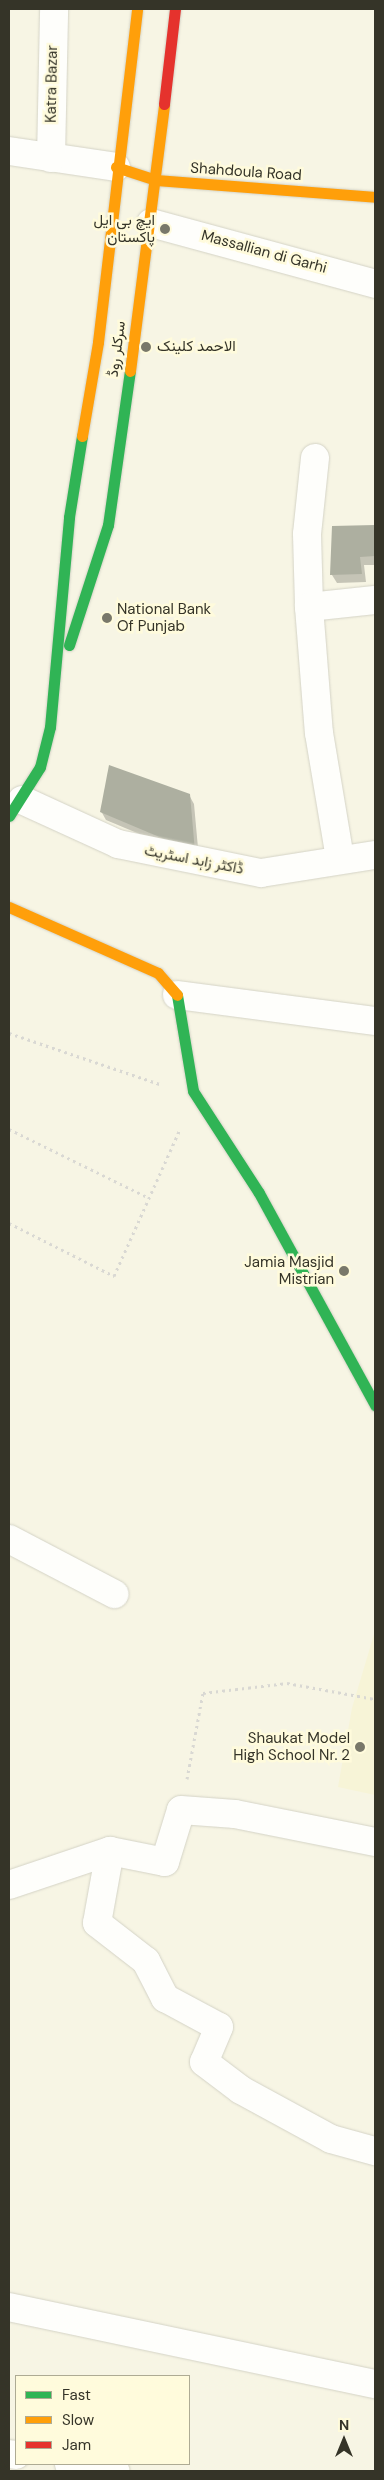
<!DOCTYPE html>
<meta charset="utf-8">
<style>
body{margin:0}
#map{position:relative;width:384px;height:2480px;overflow:hidden;background:#f7f5e4;font-family:"DM Sans",Vazirmatn,sans-serif}
div>[style]{position:absolute}
.built>*{inset:0;background:#f7f4d7}
.shadow>*{inset:0;background:#0003}
.building>*{inset:0;background:#adafa0}
.path>*{height:3px;margin-top:-1.5px;transform-origin:0;background:repeating-linear-gradient(90deg,#d9d8d3 0 2.5px,transparent 0 6.5px)}
.roads{filter:drop-shadow(0 0 1px #d4d3c6) drop-shadow(0 0 1px #d4d3c6)}
.street>*{height:28px;margin:-14px;padding:0 14px;transform-origin:14px;border-radius:14px;background:#fefefb}
.fast>*{height:11px;margin:-5.5px;padding:0 5.5px;transform-origin:5.5px;border-radius:5.5px;background:#30b455}
.slow>*{height:11px;margin:-5.5px;padding:0 5.5px;transform-origin:5.5px;border-radius:5.5px;background:#ff9f0a}
.jam>*{height:11px;margin:-5.5px;padding:0 5.5px;transform-origin:5.5px;border-radius:5.5px;background:#e5322d}
.dots>*{width:14px;height:14px;translate:-50% -50%;box-sizing:border-box;border:2px solid #fffbdc;border-radius:50%}
span{translate:-50% -50%;white-space:nowrap;text-align:center;line-height:1.15;-webkit-text-stroke:5px #fffbdc;paint-order:stroke}
.street-label{font-size:15px;color:#353428}
.poi-label{font-size:15px;color:#353428}
.right{translate:-100% -50%;text-align:right}
.left{translate:0 -50%;text-align:left}
.frame{position:absolute;inset:0;border:10px solid #353428;pointer-events:none}
.legend{position:absolute;left:15px;top:2375px;width:175px;height:90px;box-sizing:border-box;background:#fffbdc;border:1px solid #aeab94;margin:0;padding:6px 9px;list-style:none;font-size:15px;color:#353428}
.legend li{display:flex;align-items:center;gap:10px;height:25px}
.legend b{width:25px;border:1px solid #aeab94}
.north{position:absolute;left:319px;top:2415px;width:50px;height:50px;-webkit-text-stroke:4px #fffbdc;paint-order:stroke;rotate:0deg;font-size:14px;font-weight:700;line-height:20px;text-align:center;color:#353428}
.north::after{content:'';display:block;margin:auto;width:18px;height:22px;background:#353428;clip-path:polygon(50% 0,100% 100%,50% 72%,0 100%)}
</style>
<div id="map">
<div class="built">
<div style="clip-path:polygon(375px 1631px,375px 1795px,338px 1787px,352px 1708px)"></div>
</div>
<div class="shadow">
<div style="clip-path:polygon(375px 526px,375px 565px,364px 565px,366px 582px,337px 583px,332px 575px,333px 528px)"></div>
<div style="clip-path:polygon(189px 795px,194px 804px,199px 859px,106px 820px,101px 811px)"></div>
</div>
<div class="building">
<div style="clip-path:polygon(375px 525px,375px 556px,360px 557px,362px 574px,330px 575px,332px 526px)"></div>
<div style="clip-path:polygon(109px 765px,190px 794px,195px 852px,100px 812px)"></div>
</div>
<div class="path">
<div style="left:9px;top:1033px;width:159px;rotate:18.7deg"></div>
<div style="left:9px;top:1129px;width:154px;rotate:26.2deg"></div>
<div style="left:9px;top:1223px;width:118px;rotate:26.8deg"></div>
<div style="left:114px;top:1276px;width:161px;rotate:-65.8deg"></div>
<div style="left:187px;top:1779px;width:87px;rotate:-79.5deg"></div>
<div style="left:203px;top:1693px;width:85px;rotate:-6.8deg"></div>
<div style="left:287px;top:1683px;width:89px;rotate:10.3deg"></div>
</div>
<div class="roads">
<div class="street">
<div style="left:9px;top:151px;width:108px;rotate:8.5deg"></div>
<div style="left:51px;top:158px;width:149px;rotate:-88.8deg"></div>
<div style="left:151px;top:223px;width:232px;rotate:15.2deg"></div>
<div style="left:315px;top:458px;width:76px;rotate:96deg"></div>
<div style="left:307px;top:534px;width:73px;rotate:88.4deg"></div>
<div style="left:309px;top:607px;width:126px;rotate:85.5deg"></div>
<div style="left:319px;top:733px;width:128px;rotate:80.5deg"></div>
<div style="left:309px;top:607px;width:66px;rotate:-6.1deg"></div>
<div style="left:22px;top:800px;width:106px;rotate:24.6deg"></div>
<div style="left:118px;top:844px;width:146px;rotate:11.5deg"></div>
<div style="left:261px;top:873px;width:115px;rotate:-9deg"></div>
<div style="left:177px;top:995px;width:200px;rotate:7.5deg"></div>
<div style="left:9px;top:1539px;width:119px;rotate:27.6deg"></div>
<div style="left:110px;top:1851px;width:73px;rotate:100.2deg"></div>
<div style="left:97px;top:1923px;width:62px;rotate:37.8deg"></div>
<div style="left:146px;top:1961px;width:42px;rotate:62.8deg"></div>
<div style="left:165px;top:1998px;width:61px;rotate:28.2deg"></div>
<div style="left:219px;top:2027px;width:38px;rotate:113deg"></div>
<div style="left:204px;top:2062px;width:46px;rotate:37.1deg"></div>
<div style="left:241px;top:2090px;width:102px;rotate:28.6deg"></div>
<div style="left:331px;top:2139px;width:46px;rotate:15.3deg"></div>
<div style="left:9px;top:1885px;width:107px;rotate:-18.6deg"></div>
<div style="left:110px;top:1851px;width:56px;rotate:11.3deg"></div>
<div style="left:165px;top:1862px;width:54px;rotate:-72.9deg"></div>
<div style="left:181px;top:1810px;width:54px;rotate:4.2deg"></div>
<div style="left:235px;top:1814px;width:143px;rotate:11.3deg"></div>
<div style="left:9px;top:2307px;width:374px;rotate:11.9deg"></div>
<div style="left:9px;top:2454px;width:7px;rotate:8deg"></div>
<div style="left:69px;top:2464px;width:47px;rotate:8.7deg"></div>
</div>
<div class="fast">
<div style="left:69px;top:645px;width:126px;rotate:-72deg"></div>
<div style="left:108px;top:525px;width:156px;rotate:-81.9deg"></div>
<div style="left:9px;top:816px;width:58px;rotate:-57.7deg"></div>
<div style="left:40px;top:767px;width:41px;rotate:-76deg"></div>
<div style="left:50px;top:727px;width:211px;rotate:-84.8deg"></div>
<div style="left:69px;top:517px;width:82px;rotate:-80.9deg"></div>
<div style="left:177px;top:995px;width:97px;rotate:80.5deg"></div>
<div style="left:193px;top:1091px;width:121px;rotate:57.1deg"></div>
<div style="left:259px;top:1193px;width:242px;rotate:61.3deg"></div>
</div>
<div class="slow">
<div style="left:116px;top:167px;width:42px;rotate:18deg"></div>
<div style="left:156px;top:180px;width:220px;rotate:4.4deg"></div>
<div style="left:130px;top:371px;width:269px;rotate:-82.7deg"></div>
<div style="left:82px;top:436px;width:95px;rotate:-80.3deg"></div>
<div style="left:98px;top:342px;width:335px;rotate:-83.3deg"></div>
<div style="left:9px;top:907px;width:163px;rotate:23.9deg"></div>
<div style="left:158px;top:973px;width:29px;rotate:49deg"></div>
</div>
<div class="jam">
<div style="left:164px;top:104px;width:96px;rotate:-83.4deg"></div>
</div>
</div>
<div class="dots">
<div style="left:165px;top:229px;background:#79786a"></div>
<div style="left:146px;top:347px;background:#79786a"></div>
<div style="left:107px;top:618px;background:#79786a"></div>
<div style="left:344px;top:1271px;background:#79786a"></div>
<div style="left:360px;top:1747px;background:#79786a"></div>
</div>
<div class="street-label">
<span style="left:52px;top:84px;rotate:-89deg">Katra Bazar</span>
<span style="left:246px;top:172px;rotate:4deg">Shahdoula Road</span>
<span style="left:264px;top:252px;rotate:15deg">Massallian di Garhi</span>
<span style="left:117px;top:349px;rotate:-82deg">سرکلر روڈ</span>
<span style="left:194px;top:860px;rotate:11deg">ڈاکٹر زاہد اسٹریٹ</span>
</div>
<div class="poi-label">
<span class="right" style="left:155px;top:229px">ایچ بی ایل<br>پاکستان</span>
<span class="left" style="left:157px;top:347px">الاحمد کلینک</span>
<span class="left" style="left:117px;top:618px">National Bank<br>Of Punjab</span>
<span class="right" style="left:334px;top:1271px">Jamia Masjid<br>Mistrian</span>
<span class="right" style="left:350px;top:1747px">Shaukat Model<br>High School Nr. 2</span>
</div>
<div class="frame"></div>
<ul class="legend">
<li><b style="height:6px;background:#30b455"></b>Fast</li>
<li><b style="height:6px;background:#ff9f0a"></b>Slow</li>
<li><b style="height:6px;background:#e5322d"></b>Jam</li>
</ul>
<div class="north">N</div>
</div>
